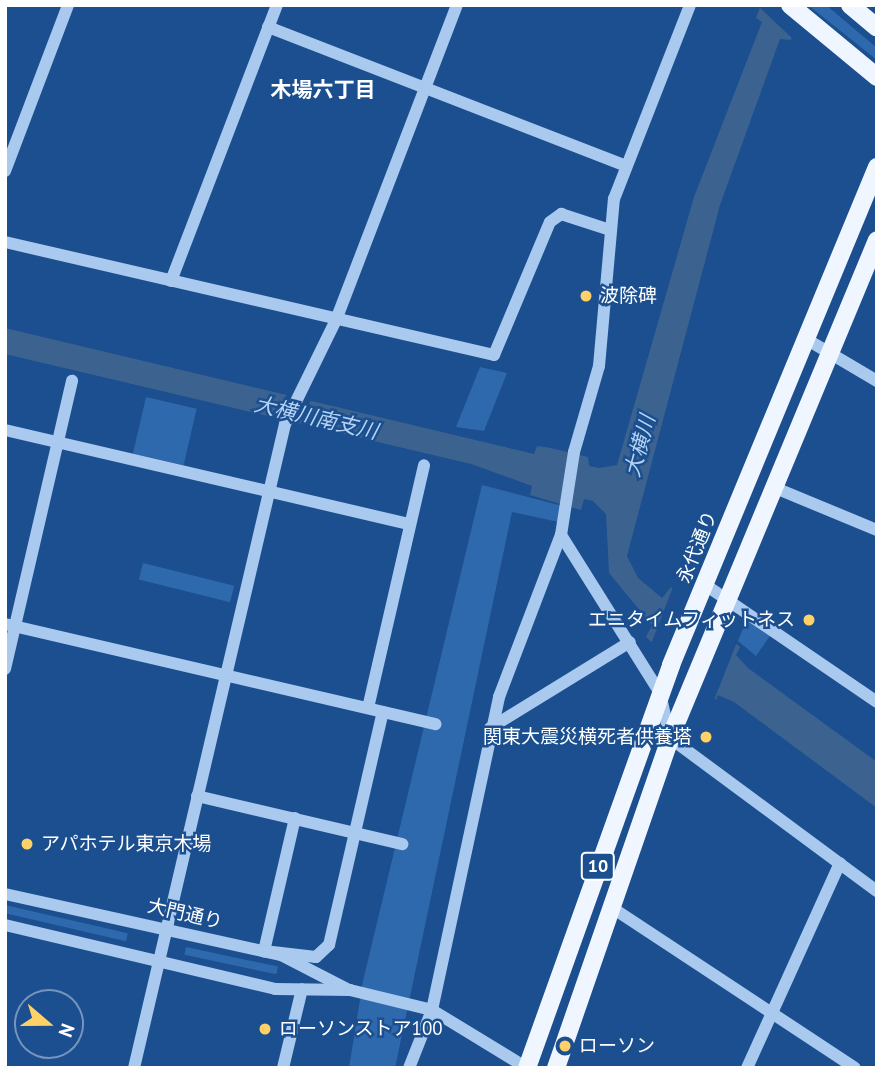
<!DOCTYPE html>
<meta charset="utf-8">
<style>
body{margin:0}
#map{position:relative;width:882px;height:1073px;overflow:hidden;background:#1b4f8f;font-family:"PT Sans","Noto Sans JP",sans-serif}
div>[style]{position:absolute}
.green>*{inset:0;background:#2e69ad;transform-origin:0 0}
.water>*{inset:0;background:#3c6290}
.pier>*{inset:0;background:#1b4f8f}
.minor>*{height:12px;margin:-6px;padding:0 6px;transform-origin:6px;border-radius:6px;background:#a9c9ee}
.major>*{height:18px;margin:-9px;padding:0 9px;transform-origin:9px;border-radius:9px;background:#f0f6ff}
.dots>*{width:19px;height:19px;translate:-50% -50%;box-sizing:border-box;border:4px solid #1b4f8f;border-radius:50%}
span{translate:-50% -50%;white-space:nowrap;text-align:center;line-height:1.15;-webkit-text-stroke:5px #1b4f8f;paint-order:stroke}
.shield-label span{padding:2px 5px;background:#1b4f8f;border:2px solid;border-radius:5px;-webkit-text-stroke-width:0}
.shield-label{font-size:18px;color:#fff;font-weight:700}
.poi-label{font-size:19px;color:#fff}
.left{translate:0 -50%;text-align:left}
.right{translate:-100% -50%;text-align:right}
.street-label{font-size:19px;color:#fff}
.neighbourhood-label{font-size:21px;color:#fff;font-weight:700}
.water-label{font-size:21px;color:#b5d3f5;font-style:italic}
.frame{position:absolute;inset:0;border:7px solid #fff;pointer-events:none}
.north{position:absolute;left:14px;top:989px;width:70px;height:70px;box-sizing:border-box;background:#1b4f8f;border:2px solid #7695bc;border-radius:50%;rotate:110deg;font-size:19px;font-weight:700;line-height:28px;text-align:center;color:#fff}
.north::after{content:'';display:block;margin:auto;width:24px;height:32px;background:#ffd166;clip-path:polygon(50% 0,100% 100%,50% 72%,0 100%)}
</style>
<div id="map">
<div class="green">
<div style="clip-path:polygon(808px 5px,826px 5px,877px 48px,877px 60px)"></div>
<div style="clip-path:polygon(480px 367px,507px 373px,484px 431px,456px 427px)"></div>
<div style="left:146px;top:397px;width:52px;height:58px;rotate:13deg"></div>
<div style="clip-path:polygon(482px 485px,566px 507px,563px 523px,512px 512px,395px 1068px,349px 1068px,363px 981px)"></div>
<div style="left:143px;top:563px;width:94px;height:17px;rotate:14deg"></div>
<div style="clip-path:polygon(747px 618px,770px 636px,756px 656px,738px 641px)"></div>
<div style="left:5px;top:905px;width:126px;height:8px;rotate:13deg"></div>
<div style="left:186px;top:947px;width:94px;height:8px;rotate:12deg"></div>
</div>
<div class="water">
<div style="clip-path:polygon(761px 5px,805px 5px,791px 40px,780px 39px,720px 205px,627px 556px,638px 578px,662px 598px,671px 587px,740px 647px,736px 655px,748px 668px,877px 762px,877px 808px,734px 702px,718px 695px,716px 700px,646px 637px,652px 625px,609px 573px,606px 514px,593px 501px,584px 499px,581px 510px,530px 495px,532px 486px,471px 464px,5px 354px,5px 328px,534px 454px,537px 446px,551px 448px,588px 457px,589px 466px,599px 468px,617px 465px,694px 197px,762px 22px,756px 18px)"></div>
</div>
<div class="pier">
<div style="clip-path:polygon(757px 5px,808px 5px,794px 40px)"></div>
<div style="clip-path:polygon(287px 394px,311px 400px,297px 427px,272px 421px)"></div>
<div style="clip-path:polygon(673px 587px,737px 642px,714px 700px,651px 644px)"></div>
</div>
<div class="minor">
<div style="left:268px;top:27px;width:384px;rotate:21.2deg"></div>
<div style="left:5px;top:171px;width:178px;rotate:-69.2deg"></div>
<div style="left:5px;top:242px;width:502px;rotate:13.01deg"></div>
<div style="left:494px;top:355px;width:144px;rotate:-67.2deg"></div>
<div style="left:550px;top:222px;width:14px;rotate:-36deg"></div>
<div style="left:561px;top:214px;width:48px;rotate:18.1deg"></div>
<div style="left:171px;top:281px;width:296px;rotate:-69deg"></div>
<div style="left:806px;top:339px;width:82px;rotate:30.6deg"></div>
<div style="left:5px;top:430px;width:415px;rotate:13.1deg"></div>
<div style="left:773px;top:487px;width:113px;rotate:22.5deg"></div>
<div style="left:561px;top:535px;width:186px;rotate:57.9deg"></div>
<div style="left:660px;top:693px;width:46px;rotate:77.5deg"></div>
<div style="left:670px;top:738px;width:257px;rotate:36.5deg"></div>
<div style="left:704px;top:584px;width:209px;rotate:34.3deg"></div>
<div style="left:5px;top:624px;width:442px;rotate:13.1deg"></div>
<div style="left:5px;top:669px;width:296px;rotate:-76.9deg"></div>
<div style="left:368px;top:708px;width:249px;rotate:-77deg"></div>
<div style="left:490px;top:728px;width:164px;rotate:-31.6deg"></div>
<div style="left:197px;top:796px;width:211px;rotate:13.2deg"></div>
<div style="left:295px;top:818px;width:137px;rotate:103.1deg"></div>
<div style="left:264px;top:951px;width:52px;rotate:6.6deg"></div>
<div style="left:316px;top:957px;width:18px;rotate:-43deg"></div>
<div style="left:329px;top:945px;width:239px;rotate:-77deg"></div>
<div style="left:5px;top:894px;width:283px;rotate:12.5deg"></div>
<div style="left:281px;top:955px;width:74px;rotate:27.3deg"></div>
<div style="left:611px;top:907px;width:292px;rotate:33.4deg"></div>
<div style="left:5px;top:925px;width:277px;rotate:13.3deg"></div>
<div style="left:275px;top:989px;width:75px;rotate:0.8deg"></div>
<div style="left:350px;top:990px;width:84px;rotate:13.7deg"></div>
<div style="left:432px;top:1010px;width:111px;rotate:31.4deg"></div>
<div style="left:134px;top:1068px;width:661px;rotate:-76.8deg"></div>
<div style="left:285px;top:424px;width:116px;rotate:-63.9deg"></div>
<div style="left:336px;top:320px;width:337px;rotate:-69deg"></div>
<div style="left:283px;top:1068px;width:81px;rotate:-76.5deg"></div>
<div style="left:409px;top:1068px;width:62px;rotate:-68.4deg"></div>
<div style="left:432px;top:1010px;width:320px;rotate:-77.9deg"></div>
<div style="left:499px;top:697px;width:173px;rotate:-69.1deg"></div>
<div style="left:561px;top:535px;width:84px;rotate:-81.1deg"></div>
<div style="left:574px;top:452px;width:90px;rotate:-73.8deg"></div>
<div style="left:599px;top:366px;width:168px;rotate:-84.9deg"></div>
<div style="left:614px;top:199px;width:208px;rotate:-68.6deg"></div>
<div style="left:747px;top:1068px;width:225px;rotate:-65.6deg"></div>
</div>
<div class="major">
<div style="left:790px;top:5px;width:113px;rotate:39.6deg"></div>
<div style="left:850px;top:5px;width:35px;rotate:40deg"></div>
<div style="left:527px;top:1068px;width:428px;rotate:-70.3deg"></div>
<div style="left:671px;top:665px;width:539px;rotate:-67.53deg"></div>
<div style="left:556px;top:1068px;width:349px;rotate:-70.9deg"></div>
<div style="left:670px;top:738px;width:539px;rotate:-67.43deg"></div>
</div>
<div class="dots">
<div style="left:586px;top:296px;background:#ffd166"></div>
<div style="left:809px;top:620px;background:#ffd166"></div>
<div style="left:706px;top:737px;background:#ffd166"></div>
<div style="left:27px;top:844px;background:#ffd166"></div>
<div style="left:265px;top:1029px;background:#ffd166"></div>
<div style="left:565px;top:1046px;background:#ffd166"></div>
</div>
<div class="shield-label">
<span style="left:598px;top:866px">10</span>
</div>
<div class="poi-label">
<span class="left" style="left:600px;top:296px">波除碑</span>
<span class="right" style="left:795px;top:620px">エニタイムフィットネス</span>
<span class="right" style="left:692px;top:737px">関東大震災横死者供養塔</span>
<span class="left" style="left:41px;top:844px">アパホテル東京木場</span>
<span class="left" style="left:279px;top:1029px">ローソンストア100</span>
<span class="left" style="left:579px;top:1046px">ローソン</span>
</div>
<div class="street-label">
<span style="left:697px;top:547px;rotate:-68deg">永代通り</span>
<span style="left:185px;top:914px;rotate:13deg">大門通り</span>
</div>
<div class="neighbourhood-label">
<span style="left:323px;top:90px">木場六丁目</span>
</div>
<div class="water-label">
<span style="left:316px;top:418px;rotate:13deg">大横川南支川</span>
<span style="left:640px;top:446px;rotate:-75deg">大横川</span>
</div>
<div class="frame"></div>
<div class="north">N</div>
</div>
